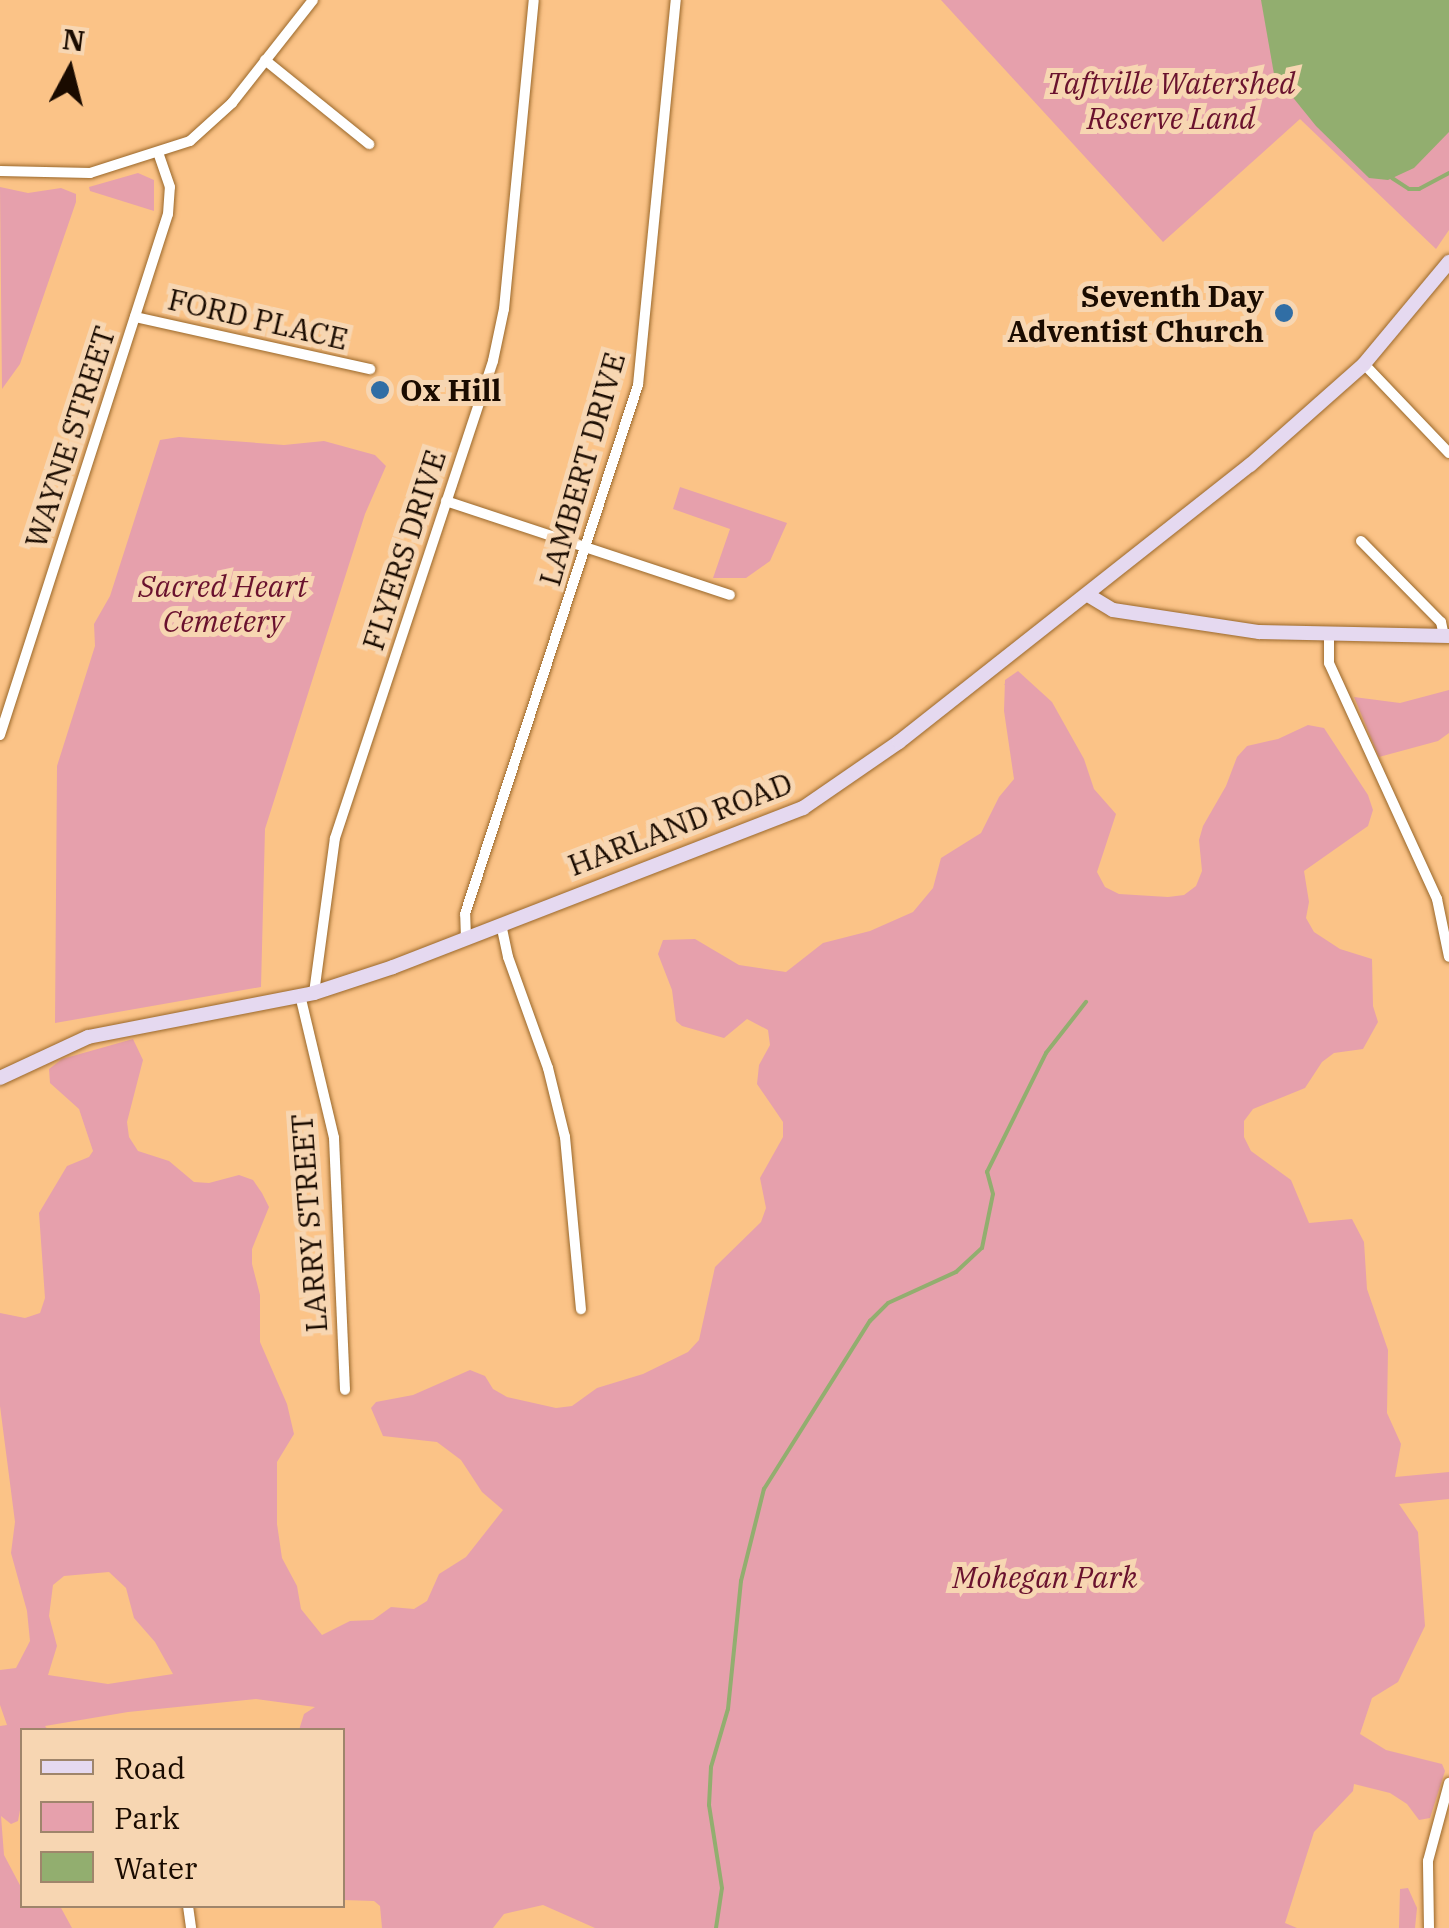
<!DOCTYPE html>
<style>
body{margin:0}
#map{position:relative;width:1449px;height:1928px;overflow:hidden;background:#fbc387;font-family:"IBM Plex Serif",serif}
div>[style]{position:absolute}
.green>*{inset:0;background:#e6a0ac}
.water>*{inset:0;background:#92ae6f}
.stream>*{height:4px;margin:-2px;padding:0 2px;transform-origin:2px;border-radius:2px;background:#92ae6f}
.roads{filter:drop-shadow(0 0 2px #9a682b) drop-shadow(0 0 2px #9a682b)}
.street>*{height:10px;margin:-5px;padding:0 5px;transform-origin:5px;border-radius:5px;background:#fff}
.secondary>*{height:14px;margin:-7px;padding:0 7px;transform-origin:7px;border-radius:7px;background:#e5d9f0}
.dots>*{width:28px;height:28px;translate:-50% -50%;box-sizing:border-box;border:5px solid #f7d6b2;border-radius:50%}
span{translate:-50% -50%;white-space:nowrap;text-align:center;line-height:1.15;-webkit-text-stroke:10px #f7d6b2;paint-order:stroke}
.park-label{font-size:30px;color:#6a122e;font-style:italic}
.poi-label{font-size:30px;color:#1a0b00;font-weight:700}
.right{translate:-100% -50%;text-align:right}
.left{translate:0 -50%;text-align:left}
.street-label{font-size:30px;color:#1a0b00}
.legend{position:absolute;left:20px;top:1728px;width:325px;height:180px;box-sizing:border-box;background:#f7d6b2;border:2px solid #9f856b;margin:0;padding:12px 18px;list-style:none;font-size:30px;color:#1a0b00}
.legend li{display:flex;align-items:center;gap:20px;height:50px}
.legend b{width:50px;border:2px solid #9f856b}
.north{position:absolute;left:20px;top:20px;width:100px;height:100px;-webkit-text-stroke:8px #f7d6b2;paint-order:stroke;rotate:7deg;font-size:28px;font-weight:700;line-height:40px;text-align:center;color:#1a0b00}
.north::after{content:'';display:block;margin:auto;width:35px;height:45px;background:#1a0b00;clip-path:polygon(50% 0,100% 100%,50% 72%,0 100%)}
</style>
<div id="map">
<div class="green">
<div style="clip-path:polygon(941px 0,1449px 0,1449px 230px,1436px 249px,1300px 119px,1163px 242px)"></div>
<div style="clip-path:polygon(138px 173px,154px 180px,154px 211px,90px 191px,89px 187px)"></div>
<div style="clip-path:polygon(0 187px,28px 193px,61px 188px,76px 194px,76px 202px,20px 364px,2px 389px)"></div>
<div style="clip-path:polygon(179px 437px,284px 445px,324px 441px,375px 455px,386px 466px,365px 514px,265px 829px,261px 987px,55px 1023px,57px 766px,95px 646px,94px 624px,110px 596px,160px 440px)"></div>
<div style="clip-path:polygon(680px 487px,787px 523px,770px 561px,746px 578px,713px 578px,730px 529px,673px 509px)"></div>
<div style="clip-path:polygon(evenodd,1018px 671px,1052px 702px,1084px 759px,1094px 789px,1116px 814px,1097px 872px,1105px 887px,1119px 894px,1168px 897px,1184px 895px,1196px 886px,1202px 871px,1199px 840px,1203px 826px,1226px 786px,1237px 757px,1247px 746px,1278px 739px,1308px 725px,1324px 728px,1368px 795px,1373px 810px,1368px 826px,1304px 871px,1309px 902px,1306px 918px,1314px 932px,1340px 949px,1372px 959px,1373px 1006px,1378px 1022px,1363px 1049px,1334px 1053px,1322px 1062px,1305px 1088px,1253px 1109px,1244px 1121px,1244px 1137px,1251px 1151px,1291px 1180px,1309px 1223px,1352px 1219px,1364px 1242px,1367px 1289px,1388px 1350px,1387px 1413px,1401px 1444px,1395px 1477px,1449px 1472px,1449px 1499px,1399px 1504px,1418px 1532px,1425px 1626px,1398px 1682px,1372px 1698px,1360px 1734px,1386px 1750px,1442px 1764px,1445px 1771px,1430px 1818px,1419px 1820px,1407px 1804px,1390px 1793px,1354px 1784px,1353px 1791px,1314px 1832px,1285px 1923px,1297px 1928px,595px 1928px,543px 1905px,504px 1914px,493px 1928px,382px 1928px,380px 1906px,374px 1901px,343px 1900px,342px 1730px,299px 1730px,304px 1714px,315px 1707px,256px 1699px,128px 1712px,45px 1726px,48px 1730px,22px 1730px,22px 1799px,18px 1821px,11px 1824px,1px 1816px,4px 1855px,22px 1889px,22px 1906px,60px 1906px,72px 1928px,0 1928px,0 1726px,7px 1725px,0 1705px,0 1670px,16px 1668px,30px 1641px,27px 1611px,11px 1553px,15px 1522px,0 1406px,0 1313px,25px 1318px,40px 1313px,45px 1298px,39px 1213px,67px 1166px,89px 1157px,93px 1151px,79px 1109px,50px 1083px,49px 1069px,62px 1059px,133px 1039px,143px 1060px,127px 1122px,129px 1137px,138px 1151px,169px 1161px,194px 1182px,209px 1183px,239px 1175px,253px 1180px,262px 1193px,269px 1207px,252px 1249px,252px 1264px,260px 1295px,260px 1342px,287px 1404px,294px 1434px,277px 1462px,277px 1524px,282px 1558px,297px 1586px,301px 1609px,322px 1635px,350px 1621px,373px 1620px,391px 1607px,414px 1609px,427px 1601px,439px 1574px,466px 1557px,503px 1510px,482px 1492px,461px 1460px,437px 1442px,383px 1436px,371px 1408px,376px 1402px,413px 1395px,470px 1370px,485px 1376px,493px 1389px,507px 1397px,556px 1408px,572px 1406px,597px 1388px,643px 1374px,688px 1352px,699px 1340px,715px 1267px,761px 1222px,766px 1208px,760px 1178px,783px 1137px,783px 1122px,757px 1084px,759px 1065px,770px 1045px,768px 1030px,747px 1019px,724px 1038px,682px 1026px,676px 1021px,672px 990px,658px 954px,663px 940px,695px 939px,739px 965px,786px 972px,823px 943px,870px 931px,913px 912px,933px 888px,941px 858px,981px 833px,999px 797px,1014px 779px,1004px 711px,1005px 680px,1018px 671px,109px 1572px,126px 1588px,134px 1618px,155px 1642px,173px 1674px,108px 1684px,48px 1675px,57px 1646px,49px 1616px,53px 1585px,64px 1576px,109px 1572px)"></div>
<div style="clip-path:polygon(1449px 690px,1449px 733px,1438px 741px,1379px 757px,1354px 697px,1400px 703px)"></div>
<div style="clip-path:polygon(1408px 1888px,1417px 1908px,1415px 1928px,1399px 1928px,1400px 1889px)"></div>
</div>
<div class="water">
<div style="clip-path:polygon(1261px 0,1449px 0,1449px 132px,1414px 168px,1388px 180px,1369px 178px,1316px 126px,1274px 74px)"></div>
</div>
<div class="stream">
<div style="left:1392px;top:178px;width:20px;rotate:33deg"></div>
<div style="left:1409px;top:189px;width:10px"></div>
<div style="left:1419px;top:189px;width:34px;rotate:-28deg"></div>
<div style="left:716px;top:1928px;width:40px;rotate:-81.5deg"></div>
<div style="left:722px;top:1888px;width:84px;rotate:-98.9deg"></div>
<div style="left:709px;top:1805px;width:38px;rotate:-87deg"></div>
<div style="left:711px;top:1767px;width:60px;rotate:-73.7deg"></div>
<div style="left:728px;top:1709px;width:129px;rotate:-84.2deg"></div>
<div style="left:741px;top:1581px;width:95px;rotate:-76deg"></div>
<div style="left:764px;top:1489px;width:199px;rotate:-57.8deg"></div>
<div style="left:870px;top:1321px;width:25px;rotate:-45deg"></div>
<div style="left:888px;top:1303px;width:75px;rotate:-24.5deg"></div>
<div style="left:956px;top:1272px;width:35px;rotate:-43deg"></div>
<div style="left:982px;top:1248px;width:55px;rotate:-78.5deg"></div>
<div style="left:993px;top:1194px;width:23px;rotate:-105deg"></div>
<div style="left:987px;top:1172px;width:133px;rotate:-63.6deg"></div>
<div style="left:1046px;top:1053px;width:65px;rotate:-51.9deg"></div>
</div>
<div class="roads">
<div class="street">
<div style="left:265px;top:60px;width:134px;rotate:38.9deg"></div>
<div style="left:0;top:171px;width:90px;rotate:1.3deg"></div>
<div style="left:90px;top:173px;width:105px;rotate:-17.7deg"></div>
<div style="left:190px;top:141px;width:57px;rotate:-42.1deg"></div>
<div style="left:232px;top:103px;width:131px;rotate:-51.8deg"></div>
<div style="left:135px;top:317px;width:241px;rotate:12.5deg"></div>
<div style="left:1364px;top:364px;width:123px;rotate:46.3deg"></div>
<div style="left:446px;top:501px;width:299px;rotate:18.3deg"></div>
<div style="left:1361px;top:541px;width:114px;rotate:45.4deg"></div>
<div style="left:1441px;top:622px;width:14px;rotate:78deg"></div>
<div style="left:1329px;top:636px;width:27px;rotate:90deg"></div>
<div style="left:1329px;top:663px;width:260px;rotate:65.4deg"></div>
<div style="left:1437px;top:899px;width:59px;rotate:78.3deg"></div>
<div style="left:0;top:735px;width:547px;rotate:-72.13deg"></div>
<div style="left:168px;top:214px;width:27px;rotate:-86deg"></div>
<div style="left:170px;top:187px;width:37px;rotate:-109deg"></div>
<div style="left:501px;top:924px;width:34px;rotate:78deg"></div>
<div style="left:508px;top:957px;width:118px;rotate:70.2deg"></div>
<div style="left:548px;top:1068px;width:71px;rotate:76.2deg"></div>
<div style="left:565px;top:1137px;width:173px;rotate:84.7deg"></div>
<div style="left:466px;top:938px;width:24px;rotate:-92deg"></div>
<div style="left:465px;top:914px;width:557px;rotate:-71.89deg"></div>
<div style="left:638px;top:385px;width:387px;rotate:-84.4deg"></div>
<div style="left:314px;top:993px;width:156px;rotate:-82.3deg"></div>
<div style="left:335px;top:838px;width:502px;rotate:-71.67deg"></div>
<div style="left:493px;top:361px;width:53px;rotate:-78.1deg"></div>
<div style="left:504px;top:309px;width:310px;rotate:-84.5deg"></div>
<div style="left:300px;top:995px;width:147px;rotate:76.6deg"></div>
<div style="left:334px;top:1138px;width:252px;rotate:87.5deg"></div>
<div style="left:188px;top:1906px;width:22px;rotate:82deg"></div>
<div style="left:1429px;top:1928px;width:67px;rotate:-90.9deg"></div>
<div style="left:1428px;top:1861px;width:81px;rotate:-74.9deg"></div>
</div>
<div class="secondary">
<div style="left:1088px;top:595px;width:29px;rotate:31deg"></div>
<div style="left:1113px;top:610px;width:148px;rotate:8.6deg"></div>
<div style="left:1259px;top:632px;width:190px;rotate:1.2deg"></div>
<div style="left:0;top:1078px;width:97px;rotate:-25deg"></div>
<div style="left:88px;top:1037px;width:230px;rotate:-11deg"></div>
<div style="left:314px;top:993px;width:83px;rotate:-18.2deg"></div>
<div style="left:393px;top:967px;width:440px;rotate:-21.2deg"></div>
<div style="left:803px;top:808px;width:116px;rotate:-34.5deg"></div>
<div style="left:899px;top:742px;width:447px;rotate:-38.3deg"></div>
<div style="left:1250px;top:465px;width:152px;rotate:-41.5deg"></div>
<div style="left:1364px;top:364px;width:133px;rotate:-50.2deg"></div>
</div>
</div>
<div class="dots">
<div style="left:1284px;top:313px;background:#306ea5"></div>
<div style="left:380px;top:390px;background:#306ea5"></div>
</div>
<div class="park-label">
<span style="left:1171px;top:100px">Taftville Watershed<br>Reserve Land</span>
<span style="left:223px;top:603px">Sacred Heart<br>Cemetery</span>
<span style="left:1045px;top:1577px">Mohegan Park</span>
</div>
<div class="poi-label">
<span class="right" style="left:1264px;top:313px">Seventh Day<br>Adventist Church</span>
<span class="left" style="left:400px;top:390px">Ox Hill</span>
</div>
<div class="street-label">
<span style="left:258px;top:319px;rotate:13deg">FORD PLACE</span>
<span style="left:70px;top:437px;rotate:-72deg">WAYNE STREET</span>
<span style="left:582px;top:469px;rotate:-74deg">LAMBERT DRIVE</span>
<span style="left:404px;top:550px;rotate:-72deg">FLYERS DRIVE</span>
<span style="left:680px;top:824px;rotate:-21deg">HARLAND ROAD</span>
<span style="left:309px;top:1223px;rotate:-94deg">LARRY STREET</span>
</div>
<ul class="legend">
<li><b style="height:12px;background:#e5d9f0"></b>Road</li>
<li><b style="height:28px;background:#e6a0ac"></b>Park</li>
<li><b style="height:28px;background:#92ae6f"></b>Water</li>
</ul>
<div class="north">N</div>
</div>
